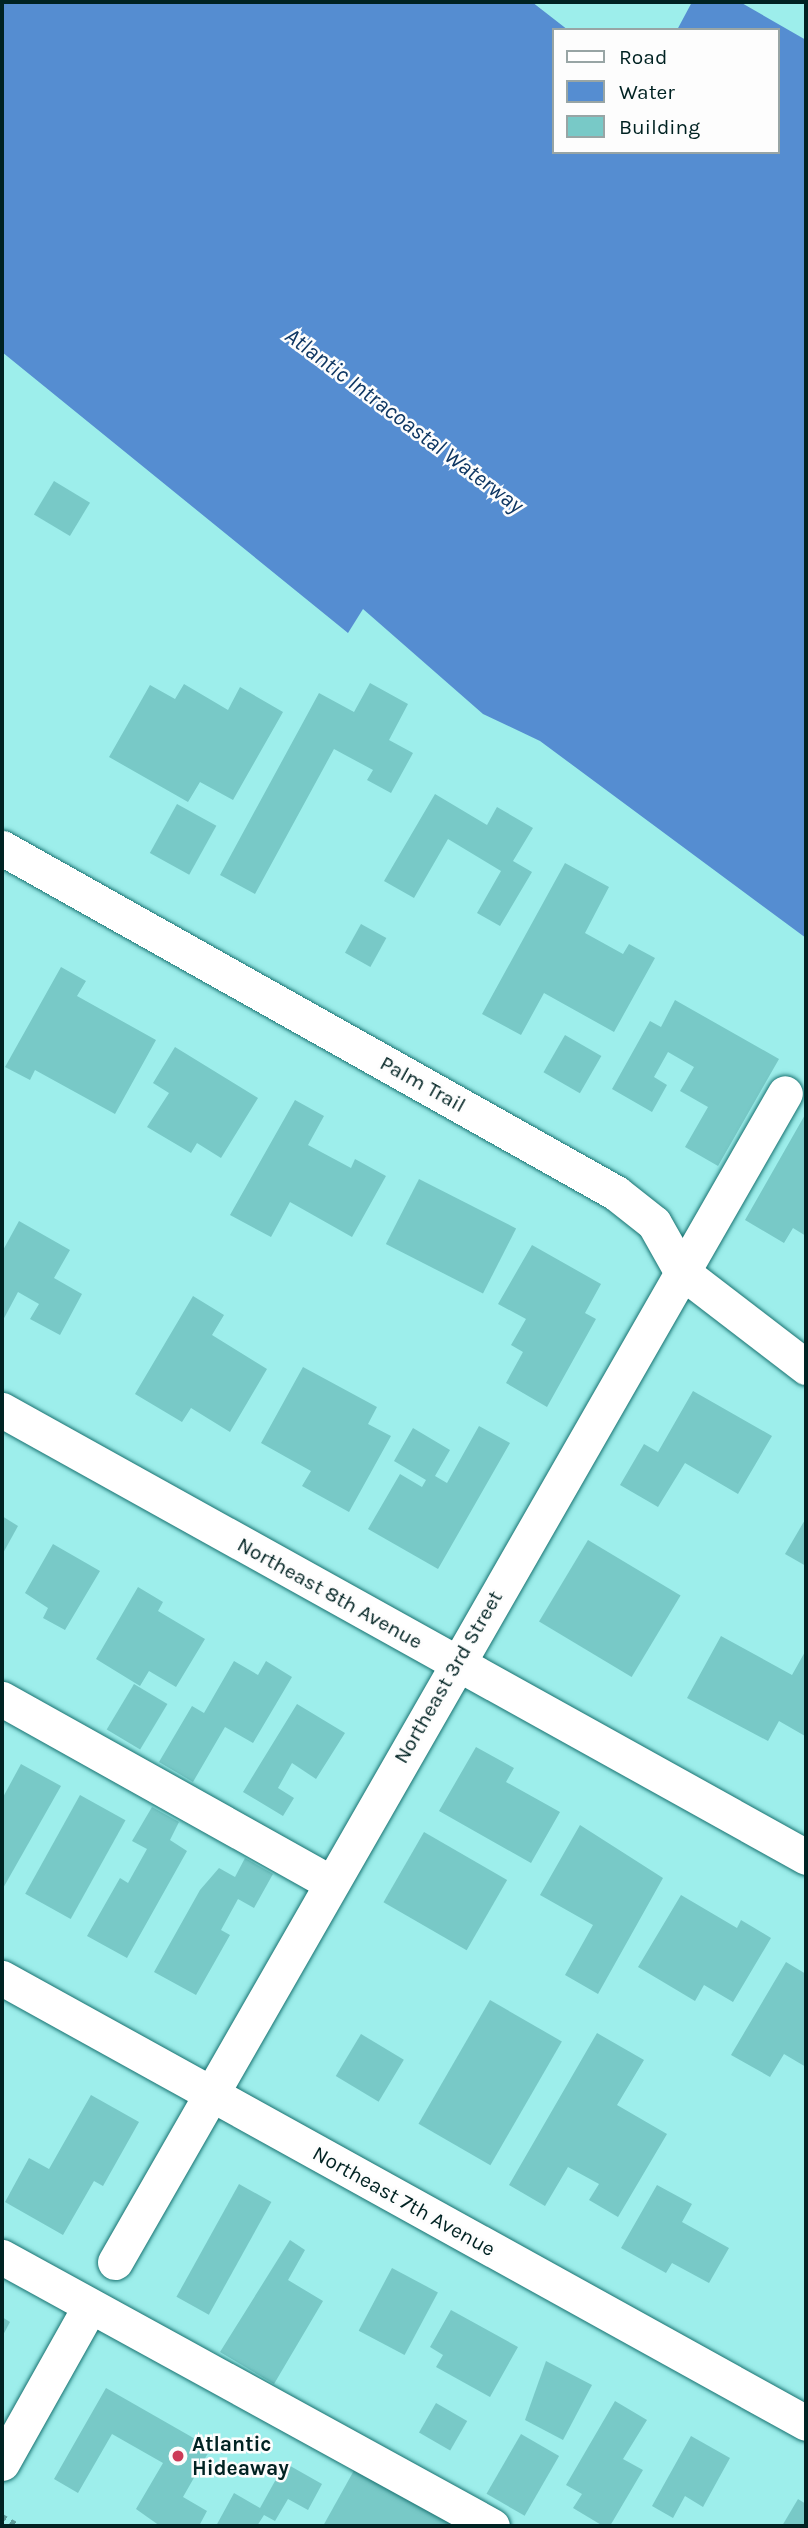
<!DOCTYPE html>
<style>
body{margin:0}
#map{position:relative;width:808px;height:2528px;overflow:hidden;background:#9deeeb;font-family:Karla,sans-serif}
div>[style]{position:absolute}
.water>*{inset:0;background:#558dd1}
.building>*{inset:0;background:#78c9c7;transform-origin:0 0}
.path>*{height:4.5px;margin-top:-2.25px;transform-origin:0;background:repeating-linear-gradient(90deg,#61a09e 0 5px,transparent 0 10px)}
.roads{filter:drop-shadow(0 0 2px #187271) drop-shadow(0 0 2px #187271)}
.minor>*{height:35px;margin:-17.5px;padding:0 17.5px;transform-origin:17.5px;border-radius:17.5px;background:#fff}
.dots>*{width:19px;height:19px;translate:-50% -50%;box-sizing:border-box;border:4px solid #fdfdfd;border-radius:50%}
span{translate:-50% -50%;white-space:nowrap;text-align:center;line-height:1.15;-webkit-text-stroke:5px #fdfdfd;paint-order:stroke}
.street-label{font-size:21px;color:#022}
.poi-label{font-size:21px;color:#022;font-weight:700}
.left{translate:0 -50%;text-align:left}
.water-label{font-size:23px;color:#0f3763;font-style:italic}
.frame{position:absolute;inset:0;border:4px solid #022;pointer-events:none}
.legend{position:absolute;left:552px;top:28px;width:228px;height:126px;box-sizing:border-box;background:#fdfdfd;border:2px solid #98a5a5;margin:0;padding:9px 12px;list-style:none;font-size:21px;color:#022}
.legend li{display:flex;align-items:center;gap:14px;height:35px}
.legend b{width:35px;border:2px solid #98a5a5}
</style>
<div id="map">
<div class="water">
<div style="clip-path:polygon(2px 2px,532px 2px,568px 30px,554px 30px,554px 152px,778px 152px,778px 30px,677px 30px,692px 2px,740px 2px,806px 40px,806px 938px,540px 741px,483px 714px,363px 609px,348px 633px,2px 352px)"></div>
</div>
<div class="building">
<div style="left:54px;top:481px;width:42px;height:39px;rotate:31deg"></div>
<div style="clip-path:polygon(370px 683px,408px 704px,389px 740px,413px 753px,391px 793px,367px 780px,373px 770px,334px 749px,255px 894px,220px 875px,319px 693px,354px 712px)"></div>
<div style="clip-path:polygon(184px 684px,228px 710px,240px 687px,283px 712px,233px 800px,200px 782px,188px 802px,109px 757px,150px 685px,175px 699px)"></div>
<div style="clip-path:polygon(435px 794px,487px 825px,497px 807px,533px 828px,513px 861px,532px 872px,500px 926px,477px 913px,501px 871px,448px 839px,414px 898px,384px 881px)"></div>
<div style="left:177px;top:804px;width:45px;height:56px;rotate:29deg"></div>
<div style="clip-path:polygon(565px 863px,609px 887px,585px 933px,623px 954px,629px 944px,655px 958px,614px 1032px,544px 993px,521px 1035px,482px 1014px)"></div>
<div style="left:361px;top:924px;width:29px;height:33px;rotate:29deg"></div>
<div style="clip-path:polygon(61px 967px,86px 981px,77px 996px,156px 1040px,115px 1114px,35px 1070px,30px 1080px,5px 1067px)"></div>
<div style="clip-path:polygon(675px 1000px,779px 1059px,718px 1166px,685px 1147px,708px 1107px,680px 1091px,694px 1067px,668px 1052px,654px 1077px,667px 1085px,652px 1112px,612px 1089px,650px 1021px,661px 1027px)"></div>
<div style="left:565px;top:1035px;width:42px;height:43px;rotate:30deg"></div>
<div style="clip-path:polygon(175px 1047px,258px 1098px,221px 1158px,197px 1143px,191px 1153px,147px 1127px,169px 1093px,153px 1083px)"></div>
<div style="clip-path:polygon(295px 1100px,324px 1116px,308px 1145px,351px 1168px,355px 1159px,386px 1176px,352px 1237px,290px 1202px,271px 1237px,230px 1215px)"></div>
<div style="clip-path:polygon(806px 1113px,806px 1236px,793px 1228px,784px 1243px,745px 1220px)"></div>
<div style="left:419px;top:1179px;width:109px;height:73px;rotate:27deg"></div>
<div style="clip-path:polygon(19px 1221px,70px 1250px,54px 1278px,82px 1294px,60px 1335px,30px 1319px,39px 1304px,18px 1292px,2px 1322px,2px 1252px)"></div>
<div style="clip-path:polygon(532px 1245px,601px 1284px,585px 1313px,596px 1319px,547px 1407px,506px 1383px,523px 1352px,511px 1345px,526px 1319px,498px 1304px)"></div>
<div style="clip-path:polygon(193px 1296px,224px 1315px,212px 1335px,267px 1369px,230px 1432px,191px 1408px,182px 1422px,135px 1394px)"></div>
<div style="clip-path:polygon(303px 1367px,377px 1407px,368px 1424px,391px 1436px,349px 1512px,302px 1486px,311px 1471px,261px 1443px)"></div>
<div style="clip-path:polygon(693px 1391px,772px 1436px,738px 1494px,685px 1463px,658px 1507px,620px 1485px,644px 1444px,658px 1452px)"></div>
<div style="clip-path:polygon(479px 1426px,510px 1443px,438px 1569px,368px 1529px,400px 1474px,422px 1487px,426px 1480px,394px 1461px,413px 1428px,450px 1450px,435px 1476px,447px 1483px)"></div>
<div style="clip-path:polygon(2px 1516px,18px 1526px,2px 1555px)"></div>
<div style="clip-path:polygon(806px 1518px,806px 1566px,785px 1554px)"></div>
<div style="left:588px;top:1540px;width:108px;height:95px;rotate:31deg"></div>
<div style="clip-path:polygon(53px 1544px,100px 1571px,65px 1630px,43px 1618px,48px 1608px,25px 1593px)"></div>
<div style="clip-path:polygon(138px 1587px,163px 1602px,158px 1611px,205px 1639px,176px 1687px,149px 1671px,140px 1686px,96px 1659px)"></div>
<div style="clip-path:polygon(721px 1636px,792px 1675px,806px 1650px,805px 1736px,779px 1721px,768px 1741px,687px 1698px)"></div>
<div style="clip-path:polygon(234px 1661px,258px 1675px,266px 1661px,292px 1677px,253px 1743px,225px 1727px,193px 1782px,159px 1762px,192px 1706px,204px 1713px)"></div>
<div style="left:134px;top:1684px;width:39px;height:53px;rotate:31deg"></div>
<div style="clip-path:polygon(297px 1704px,345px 1733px,316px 1779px,292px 1763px,278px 1788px,294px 1798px,283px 1816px,243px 1792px)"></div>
<div style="clip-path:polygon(476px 1747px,514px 1768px,506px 1782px,560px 1812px,531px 1863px,439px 1811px)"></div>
<div style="clip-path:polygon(21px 1764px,61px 1786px,2px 1890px,2px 1799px)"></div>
<div style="left:80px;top:1795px;width:52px;height:113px;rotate:29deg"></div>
<div style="clip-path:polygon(152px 1807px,179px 1822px,170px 1840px,187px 1851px,127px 1958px,87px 1936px,120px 1878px,128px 1883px,147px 1849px,132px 1841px)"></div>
<div style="clip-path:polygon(580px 1825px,663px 1878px,598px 1994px,565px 1975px,593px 1925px,540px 1895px)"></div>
<div style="left:424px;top:1832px;width:96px;height:81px;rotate:30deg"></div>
<div style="clip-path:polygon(245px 1858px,273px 1874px,254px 1908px,238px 1899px,221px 1930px,230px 1935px,196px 1995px,154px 1972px,200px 1890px,219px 1868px,235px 1877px)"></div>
<div style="clip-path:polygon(681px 1895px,737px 1928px,741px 1920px,771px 1938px,733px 2002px,704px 1985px,695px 2001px,638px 1967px)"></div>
<div style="clip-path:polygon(786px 1962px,806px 1974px,806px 2067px,784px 2054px,770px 2077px,731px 2055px)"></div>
<div style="left:490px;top:2000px;width:83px;height:143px;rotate:30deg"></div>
<div style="clip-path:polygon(597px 2033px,644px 2060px,617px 2105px,667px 2134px,618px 2217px,589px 2200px,599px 2184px,568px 2167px,545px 2206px,509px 2185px)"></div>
<div style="left:361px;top:2034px;width:50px;height:49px;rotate:31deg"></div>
<div style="clip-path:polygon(91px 2095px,139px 2122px,103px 2186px,94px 2181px,63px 2235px,5px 2202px,29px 2158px,49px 2169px)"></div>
<div style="left:239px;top:2184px;width:37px;height:129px;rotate:29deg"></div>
<div style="clip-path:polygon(657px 2185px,692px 2204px,682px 2222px,729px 2248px,709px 2283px,672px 2263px,666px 2273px,621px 2248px)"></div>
<div style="clip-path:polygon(290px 2240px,305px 2250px,288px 2280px,323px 2301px,274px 2384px,220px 2352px)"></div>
<div style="left:392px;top:2268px;width:52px;height:71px;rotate:28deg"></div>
<div style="clip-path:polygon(451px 2310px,518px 2347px,490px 2397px,436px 2367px,443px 2355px,430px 2347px)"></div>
<div style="clip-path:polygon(2px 2317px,10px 2322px,2px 2337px)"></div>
<div style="clip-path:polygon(546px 2361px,592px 2385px,563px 2440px,525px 2420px)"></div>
<div style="clip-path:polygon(106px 2388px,211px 2448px,183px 2497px,207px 2511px,199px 2526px,160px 2526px,136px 2509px,163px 2463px,112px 2434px,78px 2493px,54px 2479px)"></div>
<div style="clip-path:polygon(615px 2401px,647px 2420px,623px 2459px,643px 2470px,610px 2526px,603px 2526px,573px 2508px,582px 2494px,566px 2485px)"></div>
<div style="left:436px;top:2403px;width:36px;height:34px;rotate:30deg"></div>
<div style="left:521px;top:2434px;width:44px;height:69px;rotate:30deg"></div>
<div style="clip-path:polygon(691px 2436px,730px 2458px,703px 2507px,685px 2496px,673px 2518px,652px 2506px)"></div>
<div style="clip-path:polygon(285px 2463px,322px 2484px,308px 2510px,288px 2499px,275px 2521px,264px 2515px,257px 2526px,216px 2526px,234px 2493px,260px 2508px)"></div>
<div style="clip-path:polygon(357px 2465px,466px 2526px,323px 2526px)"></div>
<div style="clip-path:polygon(798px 2499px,806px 2504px,806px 2526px,782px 2526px)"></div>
</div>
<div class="path">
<div style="left:2px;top:2516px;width:21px;rotate:29deg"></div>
</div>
<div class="roads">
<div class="minor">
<div style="left:2px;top:848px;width:704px;rotate:29.33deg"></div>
<div style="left:616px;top:1193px;width:48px;rotate:38.3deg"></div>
<div style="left:654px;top:1223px;width:55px;rotate:60.6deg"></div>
<div style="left:681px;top:1271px;width:158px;rotate:37.5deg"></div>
<div style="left:2px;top:1410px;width:920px;rotate:29.07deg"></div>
<div style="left:2px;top:1699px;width:376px;rotate:29.2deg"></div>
<div style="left:2px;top:1978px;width:919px;rotate:28.96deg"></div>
<div style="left:2px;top:2257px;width:559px;rotate:28.77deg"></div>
<div style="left:115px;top:2262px;width:1347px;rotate:-60.18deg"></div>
<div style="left:2px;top:2463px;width:180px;rotate:-60.7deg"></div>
</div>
</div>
<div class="dots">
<div style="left:178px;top:2456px;background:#cc3c58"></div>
</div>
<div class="street-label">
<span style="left:423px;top:1084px;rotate:29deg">Palm Trail</span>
<span style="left:330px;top:1593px;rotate:29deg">Northeast 8th Avenue</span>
<span style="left:448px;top:1677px;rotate:-60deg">Northeast 3rd Street</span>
<span style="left:404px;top:2201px;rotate:29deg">Northeast 7th Avenue</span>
</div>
<div class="poi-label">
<span class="left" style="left:192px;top:2456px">Atlantic<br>Hideaway</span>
</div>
<div class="water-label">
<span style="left:404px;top:421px;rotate:37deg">Atlantic Intracoastal Waterway</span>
</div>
<div class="frame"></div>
<ul class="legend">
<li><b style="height:9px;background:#fff"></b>Road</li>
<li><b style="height:19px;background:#558dd1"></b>Water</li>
<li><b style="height:19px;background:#78c9c7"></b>Building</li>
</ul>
</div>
